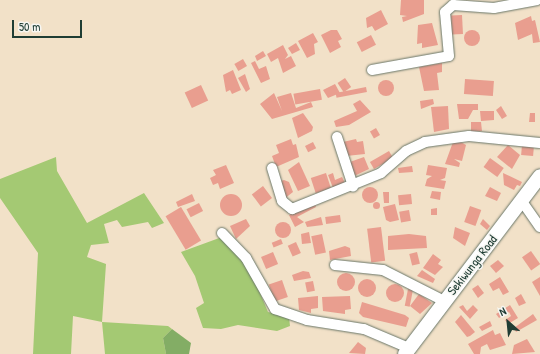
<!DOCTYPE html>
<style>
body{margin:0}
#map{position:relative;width:540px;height:354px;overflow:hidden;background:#f2e1c8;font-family:"Patrick Hand",sans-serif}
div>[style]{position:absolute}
.green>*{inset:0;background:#a4c973}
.forest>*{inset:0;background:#83ad65}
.building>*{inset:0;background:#e99e8f;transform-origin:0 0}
.round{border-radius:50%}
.roads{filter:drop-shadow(0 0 1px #697668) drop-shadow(0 0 1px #697668)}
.street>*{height:10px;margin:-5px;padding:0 5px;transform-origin:5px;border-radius:5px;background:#fff}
.secondary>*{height:14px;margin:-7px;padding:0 7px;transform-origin:7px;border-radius:7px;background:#fff}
span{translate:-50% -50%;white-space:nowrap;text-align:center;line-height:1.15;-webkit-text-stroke:3px #f6f6f2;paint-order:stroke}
.street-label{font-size:13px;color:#1f3d34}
.north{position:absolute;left:488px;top:302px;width:40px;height:40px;-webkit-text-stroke:3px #f6f6f2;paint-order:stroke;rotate:333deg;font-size:11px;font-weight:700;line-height:16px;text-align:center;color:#1f3d34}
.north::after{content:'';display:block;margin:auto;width:14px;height:18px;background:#1f3d34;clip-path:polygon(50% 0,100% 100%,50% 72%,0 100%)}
.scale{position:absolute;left:12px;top:20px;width:70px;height:18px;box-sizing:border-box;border:2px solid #1f3d34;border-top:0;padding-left:5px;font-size:12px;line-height:14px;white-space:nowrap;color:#1f3d34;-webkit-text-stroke:3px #f6f6f2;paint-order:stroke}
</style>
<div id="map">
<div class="green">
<div style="clip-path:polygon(56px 157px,57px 171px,87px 223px,144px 193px,164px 223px,152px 228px,148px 222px,122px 227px,117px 220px,104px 224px,109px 243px,91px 245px,87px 257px,106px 264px,102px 322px,168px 326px,172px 329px,163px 338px,166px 354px,105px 354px,102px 322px,73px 316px,71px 354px,33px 354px,38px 253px,0 198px,0 179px)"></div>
<div style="clip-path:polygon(222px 237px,249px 267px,268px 312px,289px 317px,290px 326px,277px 331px,238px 325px,221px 329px,203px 328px,196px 308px,204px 303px,195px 276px,181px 252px)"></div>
</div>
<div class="forest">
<div style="clip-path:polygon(172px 329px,191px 343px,189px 354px,166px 354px,163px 338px)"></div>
</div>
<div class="building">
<div style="clip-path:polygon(401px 0,424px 0,424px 14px,403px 22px,402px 17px,407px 16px,400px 15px)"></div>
<div style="clip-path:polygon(381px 10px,388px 24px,375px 31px,372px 26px,367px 28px,366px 18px)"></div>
<div style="left:462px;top:15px;width:19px;height:11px;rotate:87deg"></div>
<div style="clip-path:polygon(531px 16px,532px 21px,535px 20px,540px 42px,533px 43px,532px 34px,518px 40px,515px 23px)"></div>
<div style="clip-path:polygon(432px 23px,438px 45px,422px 48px,422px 43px,417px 44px,418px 25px)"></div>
<div style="clip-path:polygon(331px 30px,337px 30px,342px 39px,338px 41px,341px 47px,330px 53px,321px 35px)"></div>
<div class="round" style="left:464px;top:30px;width:16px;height:16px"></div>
<div style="clip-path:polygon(313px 33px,318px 42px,314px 44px,315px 54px,307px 58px,298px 41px)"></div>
<div style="left:371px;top:35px;width:11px;height:16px;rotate:63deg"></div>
<div style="clip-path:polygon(296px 43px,300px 50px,292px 54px,288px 48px)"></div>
<div style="clip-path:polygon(283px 45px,288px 55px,285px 59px,291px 56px,296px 66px,283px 73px,278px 58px,271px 62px,267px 54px)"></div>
<div style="clip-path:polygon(263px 51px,266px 56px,257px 61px,255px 56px)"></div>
<div style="left:243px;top:59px;width:8px;height:10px;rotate:60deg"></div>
<div style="clip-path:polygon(255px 61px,259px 69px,266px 66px,270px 79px,261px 83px,251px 63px)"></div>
<div style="clip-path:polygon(442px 63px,442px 72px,437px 73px,439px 90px,424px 91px,419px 67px)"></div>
<div style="clip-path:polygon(233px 70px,241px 90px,232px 94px,230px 90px,226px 92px,223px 75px)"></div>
<div style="clip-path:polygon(245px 74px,250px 89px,246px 92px,238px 78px)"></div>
<div style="left:345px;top:78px;width:11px;height:9px;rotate:56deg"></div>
<div style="left:465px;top:79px;width:29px;height:15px;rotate:4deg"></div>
<div class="round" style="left:378px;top:80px;width:16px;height:16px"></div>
<div style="clip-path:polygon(335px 84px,340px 93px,328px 98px,323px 90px)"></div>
<div style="left:201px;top:85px;width:17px;height:18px;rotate:65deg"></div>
<div style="left:366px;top:87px;width:5px;height:31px;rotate:79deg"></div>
<div style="left:320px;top:89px;width:11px;height:27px;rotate:80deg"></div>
<div style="clip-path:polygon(274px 93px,282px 111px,277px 97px,291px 93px,296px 108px,311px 102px,313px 107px,272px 119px,260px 104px)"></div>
<div style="clip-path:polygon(433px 99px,434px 104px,421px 109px,420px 101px)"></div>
<div style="clip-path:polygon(360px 100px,371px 112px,349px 125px,336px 127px,334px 121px,357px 111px,353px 104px)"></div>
<div style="clip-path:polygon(457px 104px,478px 104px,478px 110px,473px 110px,468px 119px,459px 119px)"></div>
<div style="clip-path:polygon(448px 106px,449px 129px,434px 132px,431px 107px)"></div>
<div style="clip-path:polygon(501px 106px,507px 116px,502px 119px,496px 110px)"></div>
<div style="clip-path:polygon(480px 111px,494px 111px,494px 120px,481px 121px)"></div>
<div style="clip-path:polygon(303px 113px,313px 127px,312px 131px,298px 138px,292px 118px)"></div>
<div style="clip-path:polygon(530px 113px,535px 113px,535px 122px,529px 122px)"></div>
<div style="clip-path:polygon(471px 122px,481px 122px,482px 131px,471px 132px)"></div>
<div style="left:376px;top:128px;width:8px;height:7px;rotate:60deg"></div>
<div style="clip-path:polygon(291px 139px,293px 145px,296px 144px,299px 157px,276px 167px,272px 156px,279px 153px,276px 145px)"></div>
<div style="clip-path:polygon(356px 139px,357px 142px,363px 141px,365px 154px,346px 156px,343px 142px)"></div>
<div style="clip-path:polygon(459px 141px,466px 145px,462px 161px,454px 159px,460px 163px,459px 167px,445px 164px,453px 142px)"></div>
<div style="left:313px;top:142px;width:7px;height:9px;rotate:63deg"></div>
<div style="clip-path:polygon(508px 145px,520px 155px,512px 169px,497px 157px)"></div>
<div style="left:522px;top:145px;width:12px;height:10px;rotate:5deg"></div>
<div style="left:389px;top:151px;width:8px;height:22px;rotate:60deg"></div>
<div style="clip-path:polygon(364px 157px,369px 169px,352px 177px,347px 163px)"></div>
<div style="left:490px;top:158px;width:17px;height:11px;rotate:36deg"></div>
<div style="clip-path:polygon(299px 162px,310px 186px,298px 191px,288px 170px)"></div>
<div style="clip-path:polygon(226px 165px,234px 183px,220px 189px,218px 183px,213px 185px,210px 178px,216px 175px,213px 170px)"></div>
<div style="clip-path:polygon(428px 165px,447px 168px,445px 178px,440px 180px,446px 181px,444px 189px,425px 186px,427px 179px,432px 176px,426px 175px)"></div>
<div style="clip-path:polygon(412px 166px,413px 172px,399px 173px,398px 168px)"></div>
<div style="left:326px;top:173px;width:16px;height:16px;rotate:72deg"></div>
<div style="clip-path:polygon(333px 173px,335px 180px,342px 177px,345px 183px,333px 188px,328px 175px)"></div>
<div style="clip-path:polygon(503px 173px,522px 182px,520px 186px,517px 185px,514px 190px,504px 185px)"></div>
<div style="clip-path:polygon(284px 180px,289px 182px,293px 192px,284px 199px,281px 181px)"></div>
<div style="left:263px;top:186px;width:15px;height:14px;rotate:53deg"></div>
<div style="clip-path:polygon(490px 187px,501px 193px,497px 201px,485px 196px)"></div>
<div class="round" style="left:362px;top:187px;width:16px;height:16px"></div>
<div style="clip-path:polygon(432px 191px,441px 192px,440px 200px,430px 198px)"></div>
<div style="clip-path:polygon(383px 192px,389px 192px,389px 203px,384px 203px)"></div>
<div style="clip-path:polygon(192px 194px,195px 201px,178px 207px,176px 202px)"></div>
<div style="left:411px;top:194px;width:10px;height:13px;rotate:84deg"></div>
<div class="round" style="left:220px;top:194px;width:22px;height:22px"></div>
<div class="round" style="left:372.5px;top:201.5px;width:7px;height:7px"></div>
<div style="clip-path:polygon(314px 202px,316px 207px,297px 217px,304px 222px,295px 227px,289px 215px)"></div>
<div style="left:199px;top:203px;width:9px;height:14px;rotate:63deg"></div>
<div style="clip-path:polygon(395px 204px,399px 220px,390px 222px,386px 220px,383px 207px)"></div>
<div style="left:470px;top:206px;width:12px;height:17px;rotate:20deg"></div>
<div style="left:181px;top:207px;width:39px;height:18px;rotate:59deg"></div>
<div style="clip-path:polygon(437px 208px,437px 215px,431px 215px,431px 209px)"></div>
<div style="left:409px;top:210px;width:11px;height:10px;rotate:80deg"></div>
<div style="left:340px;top:215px;width:7px;height:15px;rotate:82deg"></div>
<div style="clip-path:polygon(321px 217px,323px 225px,307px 227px,305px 222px)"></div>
<div style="clip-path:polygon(246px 219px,250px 226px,236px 239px,230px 226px)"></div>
<div style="clip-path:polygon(483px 219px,490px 226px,487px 230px,480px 224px)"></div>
<div class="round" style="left:275px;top:222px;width:16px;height:16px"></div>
<div style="left:381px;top:227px;width:34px;height:14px;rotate:83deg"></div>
<div style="clip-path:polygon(455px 227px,470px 233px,465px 246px,453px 238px)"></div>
<div style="clip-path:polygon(309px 232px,311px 243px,302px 244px,301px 234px)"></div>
<div style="left:322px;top:234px;width:19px;height:11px;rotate:78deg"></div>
<div style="clip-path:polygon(409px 234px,426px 236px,427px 248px,388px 250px,388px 236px)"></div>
<div style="left:281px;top:239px;width:5px;height:10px;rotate:68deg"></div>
<div style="left:296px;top:242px;width:12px;height:9px;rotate:66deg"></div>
<div style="clip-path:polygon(345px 246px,350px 248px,351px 256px,330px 260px,329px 251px)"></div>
<div style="left:531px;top:251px;width:16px;height:11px;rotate:55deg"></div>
<div style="left:273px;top:252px;width:13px;height:13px;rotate:67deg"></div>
<div style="left:417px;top:252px;width:12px;height:8px;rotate:76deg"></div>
<div style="clip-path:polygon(433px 254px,441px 260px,438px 264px,443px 267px,435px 275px,423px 268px)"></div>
<div style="clip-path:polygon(498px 260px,504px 266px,496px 273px,490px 266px)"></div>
<div style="clip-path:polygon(422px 270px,435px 279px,433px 283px,417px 276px)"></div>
<div style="clip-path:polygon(303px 271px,309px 272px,311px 278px,294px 281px,292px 275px)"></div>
<div class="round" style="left:337px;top:273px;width:18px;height:18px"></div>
<div style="clip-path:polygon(500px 277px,509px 292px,503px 295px,499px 288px,493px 291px,489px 284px)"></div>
<div style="clip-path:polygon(540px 277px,540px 296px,532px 282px)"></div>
<div class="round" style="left:358px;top:279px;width:18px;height:18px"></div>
<div style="left:282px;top:280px;width:18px;height:14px;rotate:71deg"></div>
<div style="left:313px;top:281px;width:10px;height:8px;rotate:79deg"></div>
<div class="round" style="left:386px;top:284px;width:18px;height:18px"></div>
<div style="clip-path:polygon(478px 285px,484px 293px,478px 298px,472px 289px)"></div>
<div style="left:408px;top:289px;width:5px;height:17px;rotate:11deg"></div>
<div style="clip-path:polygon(419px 294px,432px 303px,420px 314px,410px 306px)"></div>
<div style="clip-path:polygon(521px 294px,526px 303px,519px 306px,515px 298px)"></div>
<div style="clip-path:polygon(318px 296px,318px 308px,311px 309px,311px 313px,299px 310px,298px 298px)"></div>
<div style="clip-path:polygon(350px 296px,351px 309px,345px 310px,345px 314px,323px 311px,322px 297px)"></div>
<div style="clip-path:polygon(362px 302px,405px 315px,409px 318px,406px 327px,363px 317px,359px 313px)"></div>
<div style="clip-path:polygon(463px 305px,467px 311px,473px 305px,478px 310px,470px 319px,459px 307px)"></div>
<div style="clip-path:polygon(510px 305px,518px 318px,508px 324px,505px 320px,511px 316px,509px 312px,499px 318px,496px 314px)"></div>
<div style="clip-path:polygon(533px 314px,537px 320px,516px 332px,514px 328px)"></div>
<div style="clip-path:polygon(461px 315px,475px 332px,470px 336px,467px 337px,455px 322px)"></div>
<div style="clip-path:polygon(490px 321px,492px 326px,482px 331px,479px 327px)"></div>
<div style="clip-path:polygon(493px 330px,495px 335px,500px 333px,506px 345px,490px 350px,487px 344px,481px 347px,480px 354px,474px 354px,468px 344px)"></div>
<div style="clip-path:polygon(527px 339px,535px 352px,512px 354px,514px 345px)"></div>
<div style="clip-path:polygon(358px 342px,366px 348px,365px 354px,349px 353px)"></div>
</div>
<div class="roads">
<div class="street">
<div style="left:372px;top:70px;width:78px;rotate:-10.3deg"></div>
<div style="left:449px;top:56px;width:44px;rotate:-95.2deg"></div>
<div style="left:445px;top:12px;width:11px;rotate:-41deg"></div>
<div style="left:453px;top:5px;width:41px;rotate:4.2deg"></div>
<div style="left:494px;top:8px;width:44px;rotate:-10.5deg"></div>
<div style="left:337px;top:137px;width:52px;rotate:71.9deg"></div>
<div style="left:272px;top:168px;width:34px;rotate:73deg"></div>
<div style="left:282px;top:201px;width:13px;rotate:39deg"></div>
<div style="left:292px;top:209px;width:96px;rotate:-22deg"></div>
<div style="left:381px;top:173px;width:33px;rotate:-41deg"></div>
<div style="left:406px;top:151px;width:21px;rotate:-25deg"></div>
<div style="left:425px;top:142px;width:44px;rotate:-7.8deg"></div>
<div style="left:469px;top:136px;width:71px;rotate:5.6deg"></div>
<div style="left:521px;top:200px;width:33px;rotate:55deg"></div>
<div style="left:222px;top:233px;width:35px;rotate:46deg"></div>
<div style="left:246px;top:258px;width:59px;rotate:60.4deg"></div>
<div style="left:275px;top:309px;width:34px;rotate:19deg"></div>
<div style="left:307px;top:320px;width:58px;rotate:9deg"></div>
<div style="left:364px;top:329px;width:49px;rotate:22.9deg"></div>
<div style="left:335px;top:265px;width:48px;rotate:5.9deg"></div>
<div style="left:383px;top:270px;width:68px;rotate:26.9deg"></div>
</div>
<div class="secondary">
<div style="left:405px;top:354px;width:223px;rotate:-52.8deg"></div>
</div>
</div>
<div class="street-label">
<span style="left:472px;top:265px;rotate:-52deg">Sekiwunga Road</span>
</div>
<div class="north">N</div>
<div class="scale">50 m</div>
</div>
